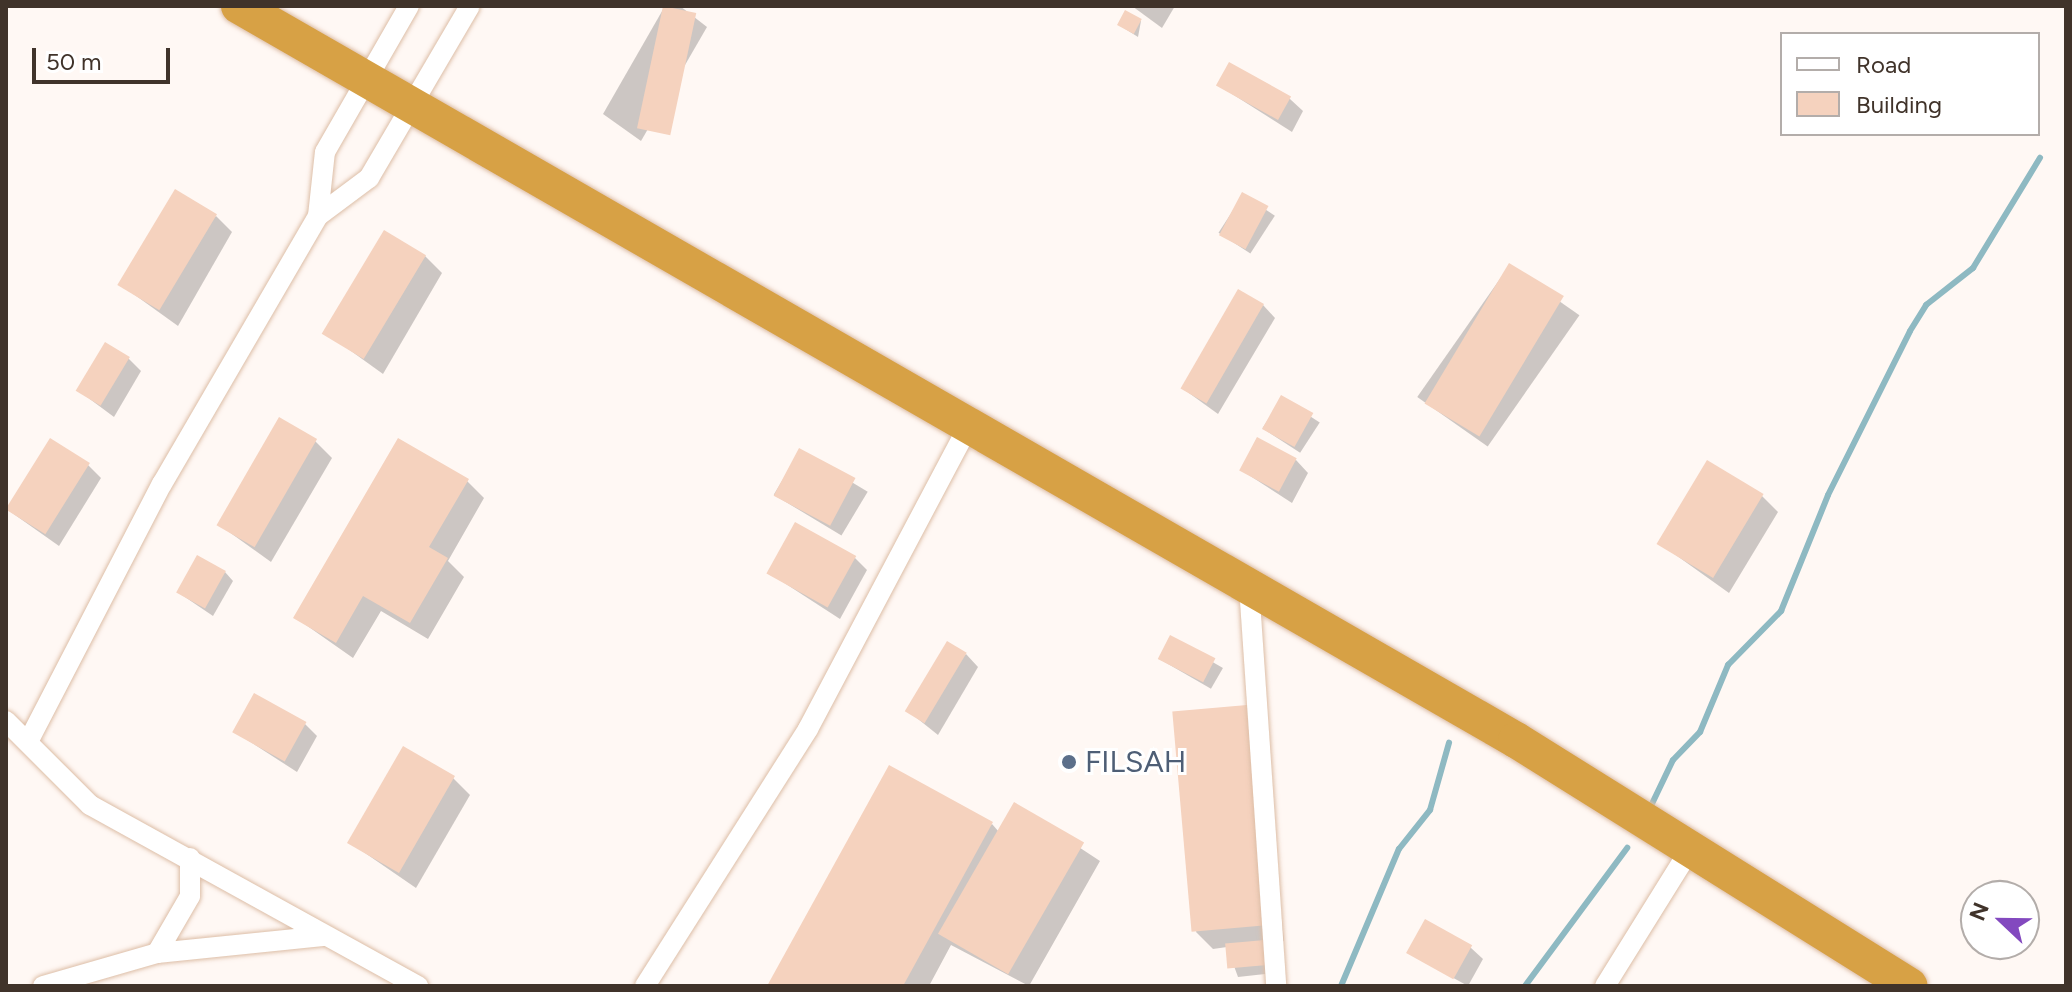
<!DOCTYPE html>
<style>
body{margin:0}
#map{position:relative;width:2072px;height:992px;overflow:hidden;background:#fff8f4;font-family:Figtree,sans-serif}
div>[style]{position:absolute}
.shadow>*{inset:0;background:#0003;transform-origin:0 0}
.stream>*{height:6px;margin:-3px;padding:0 3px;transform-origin:3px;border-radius:3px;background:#8eb9c2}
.building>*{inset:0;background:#f5d2be;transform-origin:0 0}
.roads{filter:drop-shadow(0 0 2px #ddbea7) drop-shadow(0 0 2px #ddbea7)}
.street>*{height:20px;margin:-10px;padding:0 10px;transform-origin:10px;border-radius:10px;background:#fff}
.highway>*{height:36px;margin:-18px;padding:0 18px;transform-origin:18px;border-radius:18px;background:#d7a145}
.dots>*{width:22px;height:22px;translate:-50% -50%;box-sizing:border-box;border:4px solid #fff;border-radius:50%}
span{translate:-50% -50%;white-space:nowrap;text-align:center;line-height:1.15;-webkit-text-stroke:6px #fff;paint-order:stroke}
.service-label{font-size:30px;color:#4e5e75}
.left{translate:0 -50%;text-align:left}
.frame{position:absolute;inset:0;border:8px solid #40332a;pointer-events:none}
.legend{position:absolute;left:1780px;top:32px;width:260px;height:104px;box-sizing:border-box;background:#fff;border:2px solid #b3adaa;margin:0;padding:10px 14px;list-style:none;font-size:24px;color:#40332a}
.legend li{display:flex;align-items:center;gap:16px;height:40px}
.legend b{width:40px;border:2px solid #b3adaa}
.north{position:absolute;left:1960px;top:880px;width:80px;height:80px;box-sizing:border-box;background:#fff;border:2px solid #b3adaa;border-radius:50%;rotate:292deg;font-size:22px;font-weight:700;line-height:32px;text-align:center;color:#40332a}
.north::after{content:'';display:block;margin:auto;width:28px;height:36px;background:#8349bf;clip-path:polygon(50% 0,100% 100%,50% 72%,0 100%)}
.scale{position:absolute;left:32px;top:48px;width:138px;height:36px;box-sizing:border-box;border:4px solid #40332a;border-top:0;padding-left:10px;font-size:24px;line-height:28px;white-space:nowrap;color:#40332a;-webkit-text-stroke:6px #fff;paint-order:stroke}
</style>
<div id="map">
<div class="shadow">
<div style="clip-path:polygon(665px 6px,680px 6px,707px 27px,641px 141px,603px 114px)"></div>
<div style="clip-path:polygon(1132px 6px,1175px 6px,1162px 28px)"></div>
<div style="clip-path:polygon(1141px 21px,1138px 37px,1119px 25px)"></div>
<div style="clip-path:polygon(1218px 85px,1290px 99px,1303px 111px,1292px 132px)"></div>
<div style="left:1243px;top:195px;width:38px;height:45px;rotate:33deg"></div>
<div style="clip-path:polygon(216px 216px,232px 232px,178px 326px,121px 285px)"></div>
<div style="clip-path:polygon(425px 256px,442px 273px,383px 374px,326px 333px)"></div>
<div style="left:1509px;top:266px;width:86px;height:160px;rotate:35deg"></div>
<div style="clip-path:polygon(1263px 305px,1275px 318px,1218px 414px,1182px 388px)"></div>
<div style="clip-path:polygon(128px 358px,141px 371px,114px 417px,79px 391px)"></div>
<div style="left:1282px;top:398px;width:45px;height:36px;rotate:33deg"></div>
<div style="clip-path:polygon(315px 441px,332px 458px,271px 562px,218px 524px)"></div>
<div style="left:800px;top:451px;width:79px;height:51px;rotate:31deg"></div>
<div style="clip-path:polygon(1296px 460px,1308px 473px,1292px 503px,1241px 470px)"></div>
<div style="clip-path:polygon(88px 465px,101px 478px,59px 546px,8px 510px)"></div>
<div style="clip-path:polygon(467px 481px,484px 498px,448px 561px,464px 577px,428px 639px,381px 611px,353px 658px,296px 618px)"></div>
<div style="clip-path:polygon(1761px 495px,1778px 512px,1729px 593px,1659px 543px)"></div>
<div style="clip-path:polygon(855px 558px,867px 570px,840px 619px,769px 573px)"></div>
<div style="clip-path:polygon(225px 572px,233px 581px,213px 616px,179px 593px)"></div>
<div style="left:1171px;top:638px;width:60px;height:24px;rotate:30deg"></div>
<div style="clip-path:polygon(966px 654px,978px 667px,938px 735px,908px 711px)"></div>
<div style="clip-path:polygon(304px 723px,317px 736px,297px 772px,235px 732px)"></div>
<div style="clip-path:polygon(1263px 724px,1284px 941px,1265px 943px,1275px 973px,1238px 977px,1227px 947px,1213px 949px,1196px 932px)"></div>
<div style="clip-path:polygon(453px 778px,470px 795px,416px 888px,349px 842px)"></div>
<div style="clip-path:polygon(1015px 805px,1100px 861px,1029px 986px,951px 945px,929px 986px,769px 986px,992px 824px,999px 832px)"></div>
<div style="clip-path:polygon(1470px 947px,1483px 959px,1468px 986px,1408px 953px)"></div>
</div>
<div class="stream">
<div style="left:1649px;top:810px;width:55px;rotate:-64.4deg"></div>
<div style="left:1673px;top:760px;width:39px;rotate:-46deg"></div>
<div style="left:1700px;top:732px;width:73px;rotate:-67.3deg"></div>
<div style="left:1728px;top:665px;width:76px;rotate:-45.5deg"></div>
<div style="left:1781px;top:611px;width:125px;rotate:-67.9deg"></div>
<div style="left:1828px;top:495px;width:183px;rotate:-63.4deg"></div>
<div style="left:1910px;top:331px;width:31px;rotate:-58deg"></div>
<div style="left:1926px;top:305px;width:60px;rotate:-38.2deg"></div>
<div style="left:1973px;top:268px;width:129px;rotate:-58.7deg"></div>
<div style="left:1341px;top:986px;width:149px;rotate:-67.1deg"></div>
<div style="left:1399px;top:849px;width:50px;rotate:-51.5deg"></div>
<div style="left:1430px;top:810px;width:70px;rotate:-74.2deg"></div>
<div style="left:1525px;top:986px;width:172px;rotate:-53.5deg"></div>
</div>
<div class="building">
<div style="left:663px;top:6px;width:34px;height:125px;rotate:12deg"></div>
<div style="left:1125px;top:10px;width:19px;height:17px;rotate:28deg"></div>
<div style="left:1229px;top:62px;width:71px;height:27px;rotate:29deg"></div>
<div style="left:175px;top:189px;width:49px;height:112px;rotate:31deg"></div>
<div style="left:1242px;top:192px;width:30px;height:49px;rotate:28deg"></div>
<div style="left:384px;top:230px;width:49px;height:121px;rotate:31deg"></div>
<div style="left:1509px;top:263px;width:64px;height:164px;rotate:31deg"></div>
<div style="left:1238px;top:289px;width:30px;height:115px;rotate:30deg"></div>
<div style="left:105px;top:342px;width:29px;height:57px;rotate:31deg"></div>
<div style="left:1281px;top:395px;width:37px;height:39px;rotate:29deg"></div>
<div style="left:279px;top:417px;width:44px;height:125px;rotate:30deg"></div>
<div style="left:1257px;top:437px;width:45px;height:38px;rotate:28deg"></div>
<div style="left:50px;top:438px;width:47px;height:84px;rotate:32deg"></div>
<div style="clip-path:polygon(398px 438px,469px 479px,429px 547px,448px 558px,410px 623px,363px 596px,336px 643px,293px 618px)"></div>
<div style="left:799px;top:448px;width:64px;height:54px;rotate:28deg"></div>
<div style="left:1707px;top:460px;width:66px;height:98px;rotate:31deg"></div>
<div style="left:795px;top:522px;width:70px;height:59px;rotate:29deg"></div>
<div style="left:197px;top:555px;width:33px;height:43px;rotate:29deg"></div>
<div style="left:1170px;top:635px;width:51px;height:27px;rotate:27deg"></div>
<div style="left:947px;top:641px;width:23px;height:82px;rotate:31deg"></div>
<div style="left:254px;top:693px;width:60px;height:45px;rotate:29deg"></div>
<div style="left:1247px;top:705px;width:221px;height:75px;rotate:85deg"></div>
<div style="left:403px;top:746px;width:60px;height:112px;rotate:30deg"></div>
<div style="clip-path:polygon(889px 765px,993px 822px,903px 986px,767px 986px)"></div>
<div style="left:1014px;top:802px;width:81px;height:152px;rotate:30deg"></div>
<div style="left:1425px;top:919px;width:54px;height:39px;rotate:29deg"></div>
<div style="left:1265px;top:940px;width:25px;height:40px;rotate:85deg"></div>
</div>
<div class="roads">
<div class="street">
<div style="left:318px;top:216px;width:64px;rotate:-83.8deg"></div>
<div style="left:325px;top:152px;width:168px;rotate:-60.1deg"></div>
<div style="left:1249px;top:586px;width:401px;rotate:86.1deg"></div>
<div style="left:6px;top:721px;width:119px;rotate:45deg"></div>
<div style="left:90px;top:805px;width:375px;rotate:28.9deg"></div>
<div style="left:28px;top:742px;width:291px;rotate:-62.6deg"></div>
<div style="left:162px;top:484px;width:310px;rotate:-59.8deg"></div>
<div style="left:318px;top:216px;width:64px;rotate:-36.7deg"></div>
<div style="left:369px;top:178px;width:199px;rotate:-59.6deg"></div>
<div style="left:157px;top:953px;width:66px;rotate:-59.9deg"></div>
<div style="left:190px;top:896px;width:38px;rotate:-90deg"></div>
<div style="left:43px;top:986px;width:119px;rotate:-16.1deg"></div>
<div style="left:157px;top:953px;width:169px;rotate:-5.8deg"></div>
<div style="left:645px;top:986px;width:304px;rotate:-57.6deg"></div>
<div style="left:808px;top:729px;width:344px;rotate:-62.1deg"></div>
<div style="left:1605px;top:986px;width:163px;rotate:-58.1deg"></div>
</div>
<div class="highway">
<div style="left:239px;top:6px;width:1473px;rotate:29.89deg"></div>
<div style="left:1516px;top:740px;width:464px;rotate:32deg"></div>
</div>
</div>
<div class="dots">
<div style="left:1069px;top:762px;background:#5c6f8a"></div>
</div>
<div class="service-label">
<span class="left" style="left:1085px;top:762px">FILSAH</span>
</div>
<div class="frame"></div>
<ul class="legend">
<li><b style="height:10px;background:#fff"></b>Road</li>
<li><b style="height:22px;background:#f5d2be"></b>Building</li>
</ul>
<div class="north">N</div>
<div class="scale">50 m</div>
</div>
